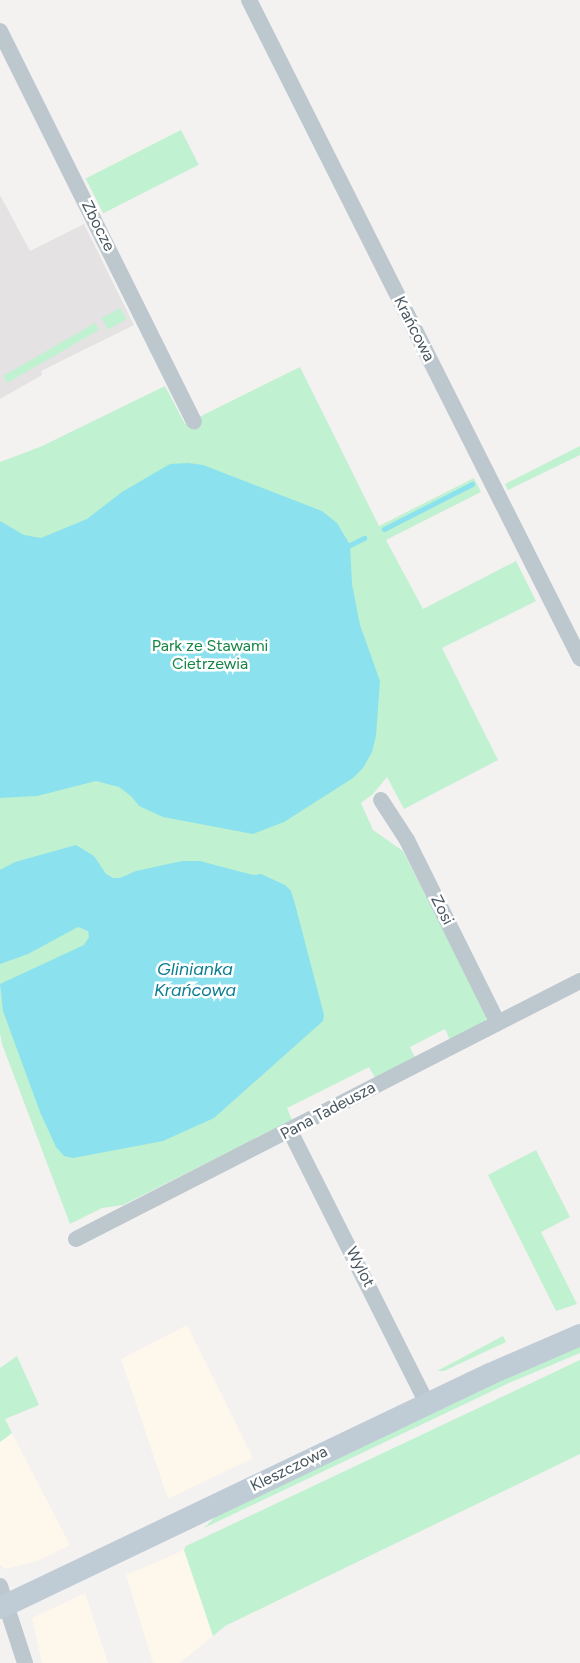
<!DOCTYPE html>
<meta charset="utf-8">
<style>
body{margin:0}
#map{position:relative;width:580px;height:1663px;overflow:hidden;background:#f4f1f1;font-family:Figtree,sans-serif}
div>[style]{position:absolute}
.commercial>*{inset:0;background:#fdf7ec}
.education>*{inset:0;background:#e5e2e3}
.green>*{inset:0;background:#c0f1d0;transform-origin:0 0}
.water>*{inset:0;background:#8ce1ef}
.stream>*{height:5px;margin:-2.5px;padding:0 2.5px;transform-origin:2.5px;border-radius:2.5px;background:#8ce1ef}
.street>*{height:16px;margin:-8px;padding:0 8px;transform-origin:8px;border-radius:8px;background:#bcc7ce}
.secondary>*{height:22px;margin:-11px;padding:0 11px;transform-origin:11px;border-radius:11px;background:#bfcbd5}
span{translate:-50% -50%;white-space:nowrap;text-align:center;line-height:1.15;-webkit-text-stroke:5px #fff;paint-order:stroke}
.street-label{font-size:16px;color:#48565f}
.park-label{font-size:16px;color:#158546}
.water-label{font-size:18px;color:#0b7e92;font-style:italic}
</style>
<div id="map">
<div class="commercial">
<div style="clip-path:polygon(187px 1325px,253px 1458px,168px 1499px,121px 1359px)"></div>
<div style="clip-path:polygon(12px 1433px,70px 1545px,38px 1561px,5px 1569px,0 1564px,0 1442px)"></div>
<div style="clip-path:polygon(184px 1550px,213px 1636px,180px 1663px,153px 1663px,126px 1575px)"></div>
<div style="clip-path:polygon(85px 1593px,108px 1663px,42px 1663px,32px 1618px)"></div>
</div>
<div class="education">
<div style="clip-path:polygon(0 195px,30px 251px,84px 224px,134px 325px,41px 371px,42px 375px,0 399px)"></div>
</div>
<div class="green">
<div style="left:181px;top:130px;width:39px;height:107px;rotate:63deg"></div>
<div style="left:120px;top:308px;width:13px;height:21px;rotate:61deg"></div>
<div style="left:95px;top:323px;width:8px;height:106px;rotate:60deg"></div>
<div style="clip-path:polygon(300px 367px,379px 526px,474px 478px,481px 492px,386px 540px,423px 609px,516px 561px,536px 601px,442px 648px,498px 760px,404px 809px,387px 777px,373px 794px,361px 803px,373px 830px,403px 851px,487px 1017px,484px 1023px,450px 1040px,445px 1029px,410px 1047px,415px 1058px,375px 1078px,369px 1067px,287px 1108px,292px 1120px,123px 1205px,102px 1208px,70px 1224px,2px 1044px,0 1033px,0 462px,40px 447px,165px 386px,185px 424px)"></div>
<div style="clip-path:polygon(580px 446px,580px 455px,508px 490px,505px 484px)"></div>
<div style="clip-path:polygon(536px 1150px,570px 1217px,541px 1232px,577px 1304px,556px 1311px,488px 1175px)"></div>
<div style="clip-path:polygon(503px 1336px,506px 1342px,444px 1371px,437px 1371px)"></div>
<div style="clip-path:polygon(580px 1345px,580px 1353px,509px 1383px,204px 1528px,217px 1515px,516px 1372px)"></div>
<div style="clip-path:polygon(17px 1356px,39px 1405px,5px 1419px,12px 1433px,0 1442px,0 1368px)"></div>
<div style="clip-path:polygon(580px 1360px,580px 1454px,225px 1626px,213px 1636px,184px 1550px,186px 1546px)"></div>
</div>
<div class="water">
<div style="clip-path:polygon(188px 463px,203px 465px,322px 511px,337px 523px,350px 545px,352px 584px,360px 625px,380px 681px,376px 736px,372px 752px,363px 768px,353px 778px,284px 822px,253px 834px,163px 817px,139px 806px,131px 796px,119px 787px,96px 781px,37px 796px,0 798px,0 521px,24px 535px,41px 538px,87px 519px,122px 492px,170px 464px)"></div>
<div style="clip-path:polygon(76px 845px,94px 856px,106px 874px,113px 878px,120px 878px,136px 871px,182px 861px,200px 861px,253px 875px,261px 874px,285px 885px,291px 891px,295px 904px,324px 1015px,323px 1021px,314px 1029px,214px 1118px,163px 1141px,73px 1158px,64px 1156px,56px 1147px,40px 1112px,3px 1011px,0 984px,84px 945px,89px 937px,88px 931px,78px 927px,28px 954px,0 964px,0 870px,15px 862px)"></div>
</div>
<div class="stream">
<div style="left:384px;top:529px;width:99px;rotate:-27.1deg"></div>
<div style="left:350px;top:545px;width:16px;rotate:-27deg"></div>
</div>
<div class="street">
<div style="left:249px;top:0;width:737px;rotate:63.3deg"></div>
<div style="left:0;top:31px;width:436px;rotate:63.6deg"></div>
<div style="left:381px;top:800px;width:48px;rotate:57deg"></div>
<div style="left:407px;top:840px;width:204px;rotate:63.6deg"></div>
<div style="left:290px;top:1131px;width:305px;rotate:63.3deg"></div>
<div style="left:76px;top:1239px;width:566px;rotate:-27.11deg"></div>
<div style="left:0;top:1586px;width:81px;rotate:72deg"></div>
</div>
<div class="secondary">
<div style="left:0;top:1608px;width:543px;rotate:-25.53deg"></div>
<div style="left:490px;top:1374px;width:98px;rotate:-23.4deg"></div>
</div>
<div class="street-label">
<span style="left:98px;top:226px;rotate:63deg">Zbocze</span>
<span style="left:414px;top:329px;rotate:63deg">Krańcowa</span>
<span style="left:442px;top:910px;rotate:63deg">Zosi</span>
<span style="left:328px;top:1111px;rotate:-28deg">Pana Tadeusza</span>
<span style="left:360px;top:1267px;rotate:63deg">Wylot</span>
<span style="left:289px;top:1469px;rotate:-26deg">Kleszczowa</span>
</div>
<div class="park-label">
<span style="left:210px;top:655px">Park ze Stawami<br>Cietrzewia</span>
</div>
<div class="water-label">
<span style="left:195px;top:980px">Glinianka<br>Krańcowa</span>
</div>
</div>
